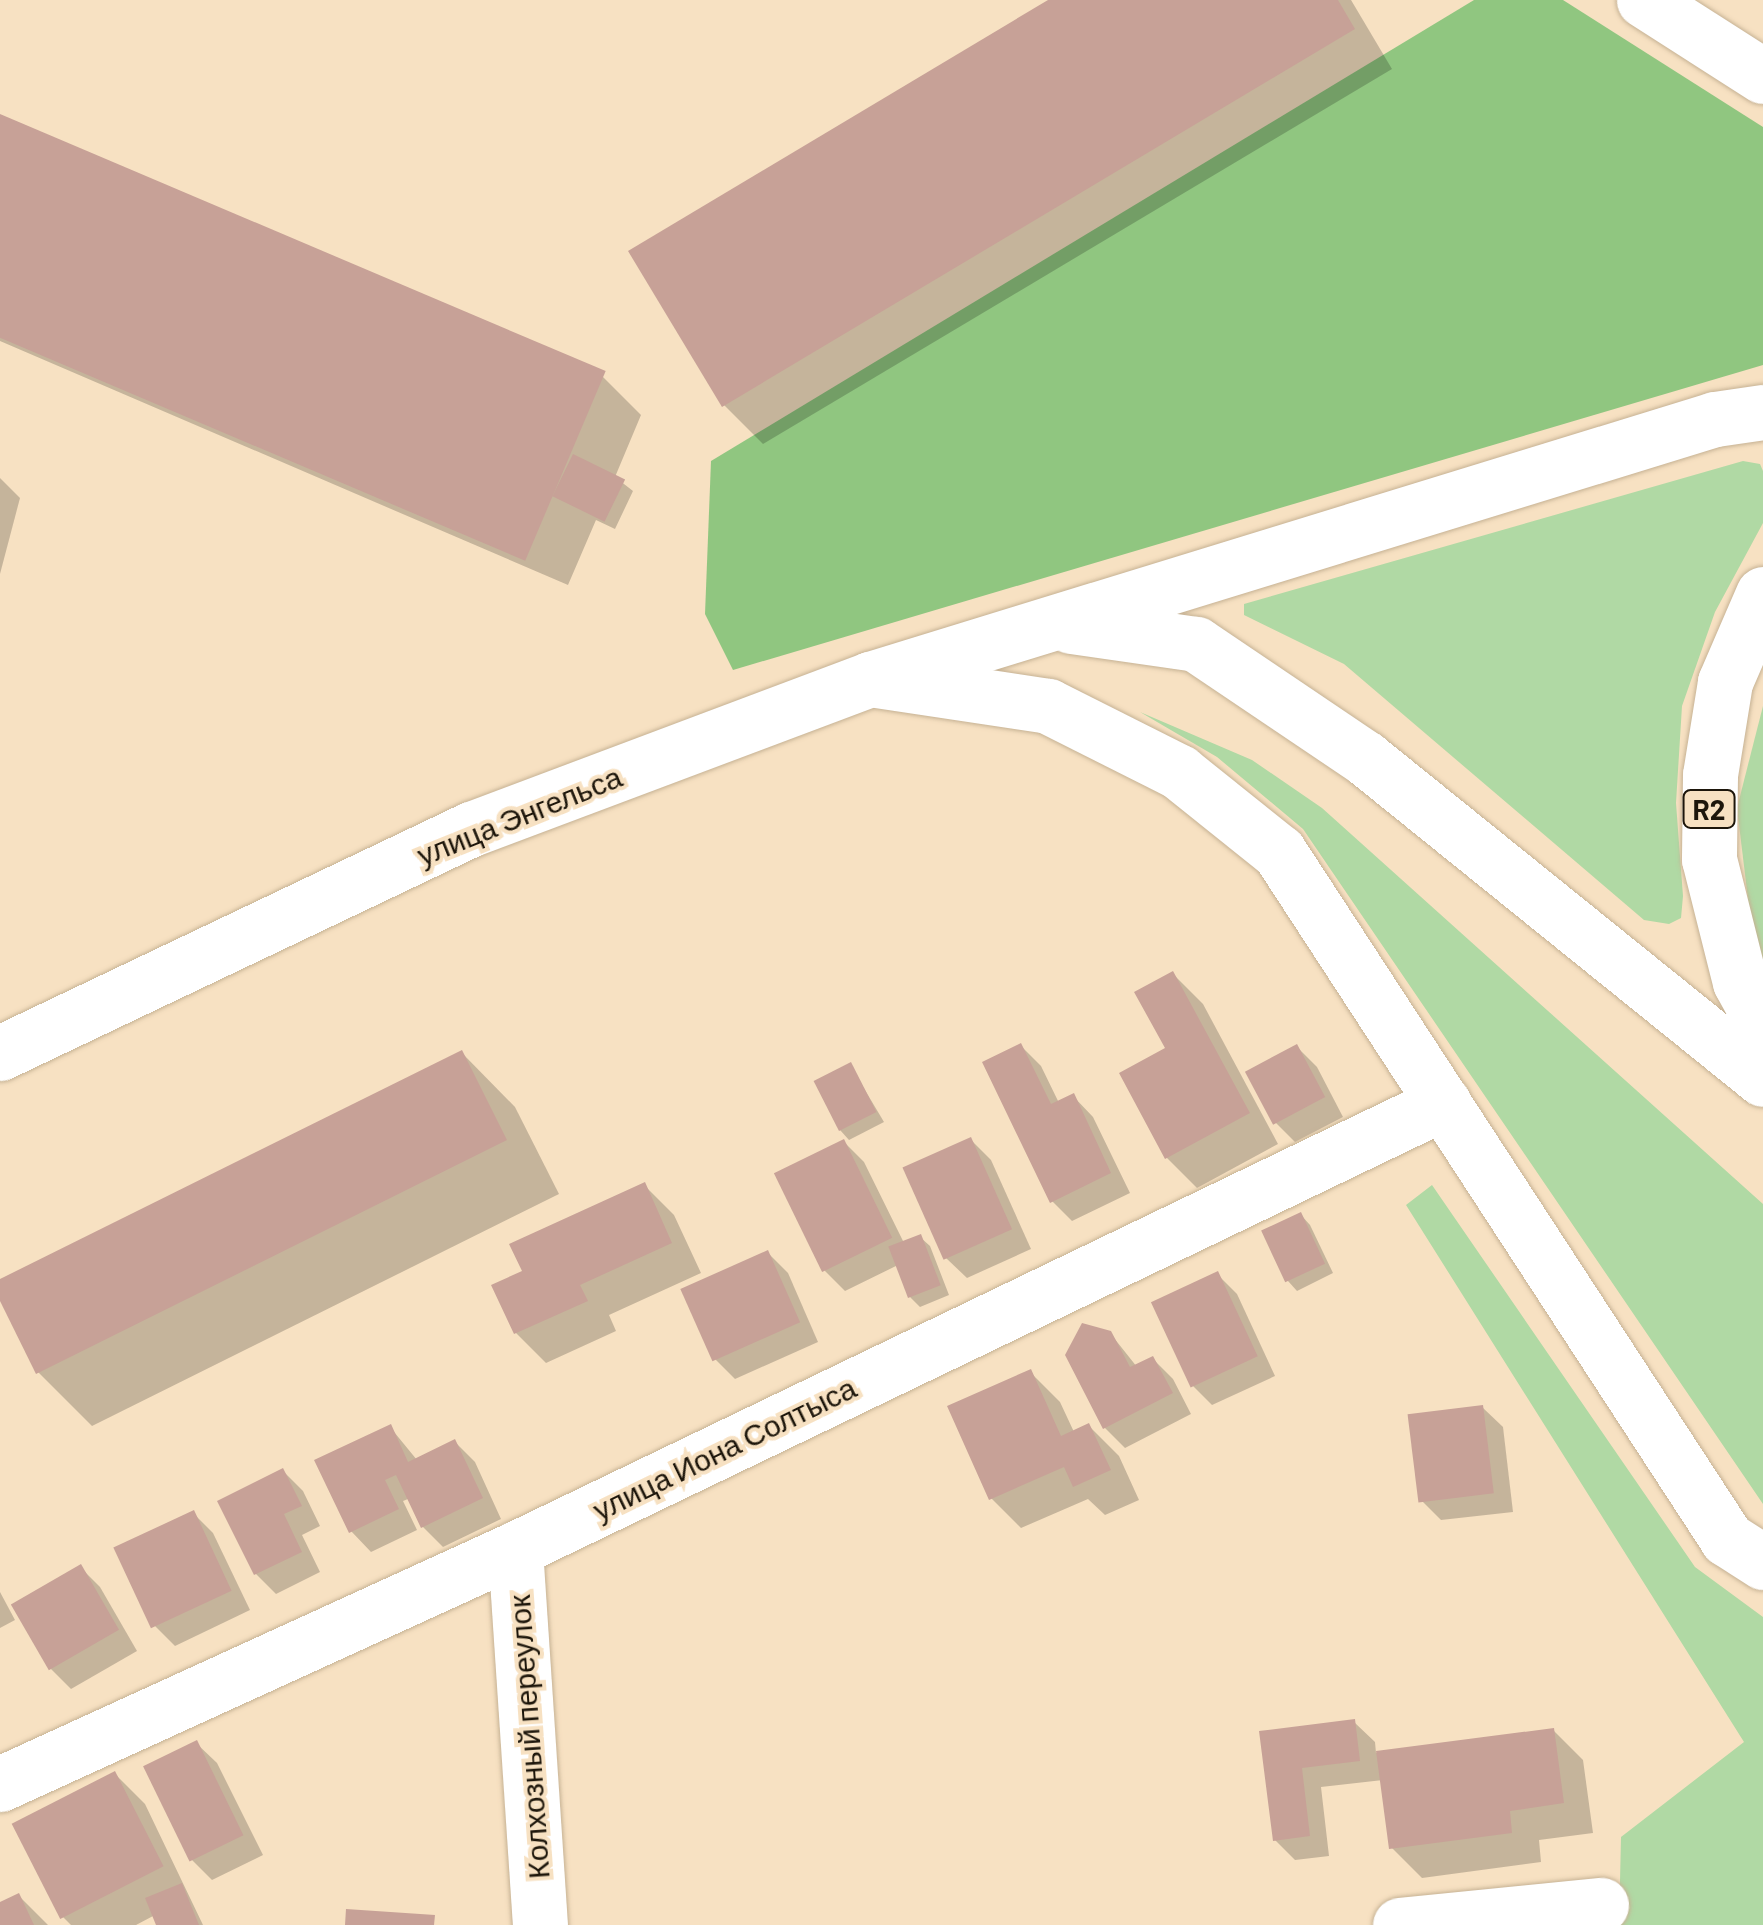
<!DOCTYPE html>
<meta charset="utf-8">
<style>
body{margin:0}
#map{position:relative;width:1763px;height:1925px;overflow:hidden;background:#f7e1c2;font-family:Barlow,sans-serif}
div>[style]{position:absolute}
.green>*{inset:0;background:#b0d9a4}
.forest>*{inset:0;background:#90c680}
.shadow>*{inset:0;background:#0003}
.building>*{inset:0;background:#c7a197;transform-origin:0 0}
.roads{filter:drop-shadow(0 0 2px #c6b294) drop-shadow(0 0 2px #c6b294)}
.minor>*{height:55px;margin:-27.5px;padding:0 27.5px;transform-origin:27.5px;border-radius:27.5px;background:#fff}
.tertiary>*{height:55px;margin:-27.5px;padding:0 27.5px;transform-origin:27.5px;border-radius:27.5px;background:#fff}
.primary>*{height:55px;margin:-27.5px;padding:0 27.5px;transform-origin:27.5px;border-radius:27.5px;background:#fff}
span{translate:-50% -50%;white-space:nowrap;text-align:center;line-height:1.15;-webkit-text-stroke:8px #f7e1c2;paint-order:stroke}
.shield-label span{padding:2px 8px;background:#f7e1c2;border:2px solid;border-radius:8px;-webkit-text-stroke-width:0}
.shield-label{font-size:28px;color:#1d160b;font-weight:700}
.street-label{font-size:30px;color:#1d160b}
</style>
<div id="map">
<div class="green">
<div style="clip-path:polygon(1743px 461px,1760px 464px,1763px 471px,1763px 523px,1715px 612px,1682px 706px,1676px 803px,1683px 896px,1681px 918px,1669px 924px,1644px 920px,1344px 664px,1244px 615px,1244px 604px)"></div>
<div style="clip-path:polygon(1763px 706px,1763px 987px,1757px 974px,1737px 808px)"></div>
<div style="clip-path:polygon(1140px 712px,1252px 760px,1322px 808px,1763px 1204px,1763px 1504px,1303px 829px,1217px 757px)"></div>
<div style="clip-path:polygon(1432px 1185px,1695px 1567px,1763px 1617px,1763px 1925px,1619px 1925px,1621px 1837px,1744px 1742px,1406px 1205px)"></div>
</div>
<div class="forest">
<div style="clip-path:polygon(1474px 0,1563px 0,1763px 127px,1763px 365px,733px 670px,705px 614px,711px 461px)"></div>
</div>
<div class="shadow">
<div style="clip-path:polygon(1053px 0,1351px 0,1392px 69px,763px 444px,724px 405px)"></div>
<div style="clip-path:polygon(0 117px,602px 376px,641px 415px,615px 477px,633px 491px,615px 529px,596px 520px,568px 585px,0 341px)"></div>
<div style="clip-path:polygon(0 478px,20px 498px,0 574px)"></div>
<div style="clip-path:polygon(1173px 974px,1203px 1004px,1278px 1144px,1197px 1188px,1167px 1158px)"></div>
<div style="clip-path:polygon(1021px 1046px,1041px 1066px,1059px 1103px,1073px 1096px,1093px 1117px,1130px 1193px,1072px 1221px,1052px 1201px)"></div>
<div style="clip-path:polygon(1297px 1047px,1317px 1067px,1343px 1117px,1295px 1142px,1275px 1122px)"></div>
<div style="clip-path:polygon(462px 1053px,515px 1107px,559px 1194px,92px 1426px,38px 1372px,0 1295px,0 1282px)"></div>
<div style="clip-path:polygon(850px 1065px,884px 1122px,849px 1140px,840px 1130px)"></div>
<div style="clip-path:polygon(971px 1140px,991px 1160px,1031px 1249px,967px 1278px,946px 1258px,906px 1169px)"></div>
<div style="clip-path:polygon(844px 1142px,864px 1162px,904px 1243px,920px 1237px,930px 1246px,949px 1295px,920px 1307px,910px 1297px,898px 1265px,845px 1291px,825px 1271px)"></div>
<div style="clip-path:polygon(644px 1185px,674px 1215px,701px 1273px,609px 1315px,616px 1331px,546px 1363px,516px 1333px,525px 1272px)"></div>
<div style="clip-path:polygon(1301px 1215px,1310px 1225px,1333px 1273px,1297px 1291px,1288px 1281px)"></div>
<div style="clip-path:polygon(768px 1253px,788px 1273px,818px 1342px,735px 1379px,715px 1359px)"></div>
<div style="clip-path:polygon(1217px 1274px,1237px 1294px,1275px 1376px,1212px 1405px,1192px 1385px)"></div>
<div style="clip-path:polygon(1110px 1333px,1137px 1367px,1153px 1359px,1173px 1379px,1191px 1414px,1125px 1448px,1105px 1428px)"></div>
<div style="clip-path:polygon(1030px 1372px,1060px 1402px,1074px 1432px,1089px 1426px,1119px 1456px,1139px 1500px,1105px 1515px,1088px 1499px,1021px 1528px,991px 1498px)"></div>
<div style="clip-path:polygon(1482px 1407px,1503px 1427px,1513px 1512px,1441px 1520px,1421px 1500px)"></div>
<div style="clip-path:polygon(390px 1427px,417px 1460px,455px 1442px,475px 1462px,501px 1519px,443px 1547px,423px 1527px,408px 1499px,403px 1501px,417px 1530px,371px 1552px,351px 1531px)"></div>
<div style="clip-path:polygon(283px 1471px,303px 1491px,320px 1526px,302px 1535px,320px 1572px,276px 1594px,256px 1574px,220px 1502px)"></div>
<div style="clip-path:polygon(193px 1513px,213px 1533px,250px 1610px,175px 1646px,155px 1626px)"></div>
<div style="clip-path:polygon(80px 1567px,100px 1587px,137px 1651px,71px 1689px,51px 1669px)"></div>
<div style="clip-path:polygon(0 1592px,15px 1620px,0 1628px)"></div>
<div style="clip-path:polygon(1354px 1722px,1375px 1742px,1376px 1753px,1553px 1730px,1583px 1760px,1593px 1833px,1539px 1840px,1541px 1862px,1422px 1878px,1392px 1848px,1383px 1780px,1321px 1787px,1329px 1856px,1295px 1860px,1275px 1840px,1262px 1733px)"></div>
<div style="clip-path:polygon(196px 1743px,217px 1763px,263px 1855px,212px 1880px,192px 1860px)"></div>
<div style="clip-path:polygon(115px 1774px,145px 1804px,203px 1925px,159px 1925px,155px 1915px,136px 1925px,71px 1925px,63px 1917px)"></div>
<div style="clip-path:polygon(19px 1896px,48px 1925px,0 1925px,0 1905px)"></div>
</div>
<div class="building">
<div style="clip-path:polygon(1048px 0,1338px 0,1355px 29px,722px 407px,628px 251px)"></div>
<div style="left:0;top:114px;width:658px;height:206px;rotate:23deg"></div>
<div style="left:573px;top:454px;width:58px;height:47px;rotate:26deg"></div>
<div style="clip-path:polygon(1173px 971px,1250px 1113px,1165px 1159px,1119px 1073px,1165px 1048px,1134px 992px)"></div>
<div style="clip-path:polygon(1021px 1043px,1051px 1104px,1074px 1093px,1111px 1173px,1050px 1203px,982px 1062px)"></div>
<div style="left:1297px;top:1044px;width:60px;height:59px;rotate:62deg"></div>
<div style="clip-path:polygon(462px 1050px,507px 1140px,36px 1374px,0 1301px,0 1279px)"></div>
<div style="left:851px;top:1062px;width:56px;height:42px;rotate:63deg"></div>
<div style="left:971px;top:1137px;width:101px;height:75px;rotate:66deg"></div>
<div style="left:844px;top:1139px;width:110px;height:78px;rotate:64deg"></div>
<div style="clip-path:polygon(645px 1182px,672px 1243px,580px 1285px,588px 1301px,514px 1334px,491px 1285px,522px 1271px,509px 1244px)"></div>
<div style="left:1301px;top:1212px;width:57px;height:44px;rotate:65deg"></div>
<div style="left:921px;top:1234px;width:55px;height:35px;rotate:69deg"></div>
<div style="left:768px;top:1250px;width:79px;height:96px;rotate:66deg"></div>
<div style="left:1218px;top:1271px;width:94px;height:74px;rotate:65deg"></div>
<div style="clip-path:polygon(1082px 1323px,1111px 1331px,1130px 1367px,1153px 1356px,1173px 1393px,1103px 1429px,1065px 1355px)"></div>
<div style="clip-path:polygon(1031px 1369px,1061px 1436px,1089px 1423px,1111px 1470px,1073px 1487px,1064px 1467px,989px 1500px,947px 1406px)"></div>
<div style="left:1483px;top:1405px;width:89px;height:76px;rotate:83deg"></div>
<div style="clip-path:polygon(391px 1424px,408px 1462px,455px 1439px,483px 1498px,421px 1528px,396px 1475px,385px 1480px,399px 1509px,349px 1533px,314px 1460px)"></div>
<div style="clip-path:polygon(283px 1468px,302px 1506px,284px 1514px,302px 1552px,254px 1575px,217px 1501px)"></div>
<div style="left:194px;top:1510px;width:89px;height:89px;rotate:65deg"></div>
<div style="left:81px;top:1564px;width:76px;height:81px;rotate:60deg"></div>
<div style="clip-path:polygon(1355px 1719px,1360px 1761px,1302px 1768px,1310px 1836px,1273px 1841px,1259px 1731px)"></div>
<div style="clip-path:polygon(1554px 1728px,1564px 1803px,1510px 1811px,1512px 1833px,1389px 1849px,1376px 1751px)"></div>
<div style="left:197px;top:1740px;width:106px;height:60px;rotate:64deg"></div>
<div style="left:115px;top:1771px;width:107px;height:116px;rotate:63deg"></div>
<div style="clip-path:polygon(182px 1883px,199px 1925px,156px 1925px,145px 1898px)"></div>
<div style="clip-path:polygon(19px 1893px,34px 1925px,0 1925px,0 1902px)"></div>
<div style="clip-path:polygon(346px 1909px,435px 1915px,434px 1925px,345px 1925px)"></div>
</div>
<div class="roads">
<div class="minor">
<div style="left:1644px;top:0;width:141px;rotate:32.6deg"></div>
<div style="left:515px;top:1549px;width:377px;rotate:86.2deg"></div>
<div style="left:0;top:1784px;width:566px;rotate:-24.53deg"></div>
<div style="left:515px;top:1549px;width:1030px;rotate:-25.67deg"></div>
<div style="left:1400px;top:1925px;width:202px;rotate:-5.7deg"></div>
</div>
<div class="tertiary">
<div style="left:1071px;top:626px;width:126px;rotate:8.2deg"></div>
<div style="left:1196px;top:644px;width:204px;rotate:34deg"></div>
<div style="left:1365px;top:758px;width:511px;rotate:38.89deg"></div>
<div style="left:0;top:1053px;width:522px;rotate:-25.44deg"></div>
<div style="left:471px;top:829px;width:426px;rotate:-20.6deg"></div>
<div style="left:870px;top:679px;width:884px;rotate:-17.1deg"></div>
<div style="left:1715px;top:419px;width:49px;rotate:-8.3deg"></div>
</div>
<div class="primary">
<div style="left:1763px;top:594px;width:96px;rotate:113.4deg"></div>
<div style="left:1725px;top:682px;width:94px;rotate:99.2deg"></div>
<div style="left:1710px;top:775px;width:84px;rotate:90.7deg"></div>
<div style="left:1709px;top:859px;width:127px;rotate:75.9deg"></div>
<div style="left:1740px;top:982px;width:48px;rotate:61.3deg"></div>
<div style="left:870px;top:679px;width:180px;rotate:8.6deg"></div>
<div style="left:1048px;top:706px;width:147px;rotate:26.7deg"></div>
<div style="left:1179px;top:772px;width:128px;rotate:38.7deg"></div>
<div style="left:1279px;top:852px;width:820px;rotate:56.89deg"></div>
<div style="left:1727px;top:1539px;width:43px;rotate:32.6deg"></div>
</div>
</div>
<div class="shield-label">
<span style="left:1709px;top:809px">R2</span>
</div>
<div class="street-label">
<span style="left:519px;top:815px;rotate:-22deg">улица Энгельса</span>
<span style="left:724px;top:1448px;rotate:-26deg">улица Иона Солтыса</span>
<span style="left:528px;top:1737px;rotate:-94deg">Колхозный переулок</span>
</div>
</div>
